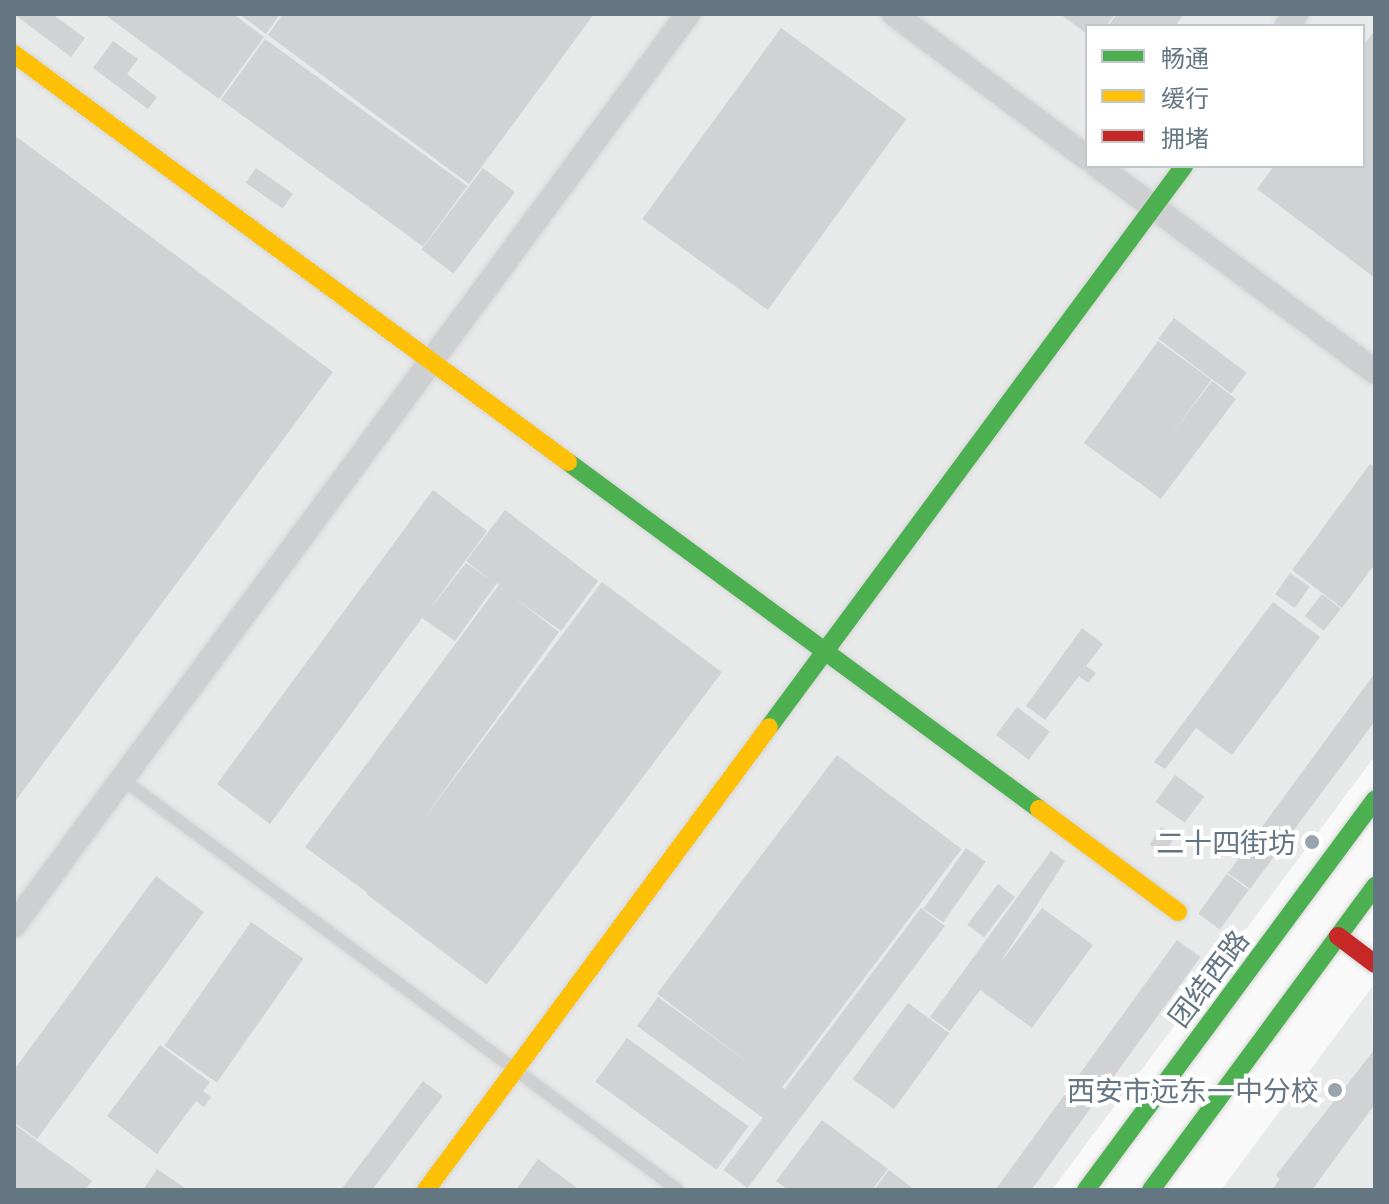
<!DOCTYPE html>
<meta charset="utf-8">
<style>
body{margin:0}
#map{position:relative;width:1389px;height:1204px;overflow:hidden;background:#f9f9f9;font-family:"Noto Sans","Noto Sans SC",sans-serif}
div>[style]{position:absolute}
.built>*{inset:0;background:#e8e9e9}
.building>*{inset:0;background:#d0d2d3;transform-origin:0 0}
.roads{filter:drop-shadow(0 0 2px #d5d6d7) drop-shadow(0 0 2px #d5d6d7)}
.lane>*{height:12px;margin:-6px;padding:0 6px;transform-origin:6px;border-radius:6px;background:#cecfd0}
.street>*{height:24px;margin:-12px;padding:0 12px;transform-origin:12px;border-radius:12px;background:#cecfd0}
.fast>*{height:18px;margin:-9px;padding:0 9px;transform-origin:9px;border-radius:9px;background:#4caf50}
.slow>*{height:18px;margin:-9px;padding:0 9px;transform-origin:9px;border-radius:9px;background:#ffc107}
.jam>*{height:18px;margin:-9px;padding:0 9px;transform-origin:9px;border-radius:9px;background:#c62828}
.dots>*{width:22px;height:22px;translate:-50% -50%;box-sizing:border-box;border:4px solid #fff;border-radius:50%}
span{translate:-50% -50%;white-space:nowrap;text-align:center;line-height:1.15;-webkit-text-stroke:8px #fff;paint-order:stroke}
.poi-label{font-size:28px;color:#657683}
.right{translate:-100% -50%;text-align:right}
.street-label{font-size:28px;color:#657683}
.frame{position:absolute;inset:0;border:16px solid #657683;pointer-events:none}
.legend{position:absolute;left:1085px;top:24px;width:280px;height:144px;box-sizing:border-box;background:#fff;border:2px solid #c1c8cd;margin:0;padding:10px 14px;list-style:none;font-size:24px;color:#657683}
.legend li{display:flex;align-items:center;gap:16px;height:40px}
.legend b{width:40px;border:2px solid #c1c8cd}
</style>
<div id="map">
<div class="built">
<div style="clip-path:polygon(evenodd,14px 14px,1375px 14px,1375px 756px,1052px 1190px,14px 1190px,14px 14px,1087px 26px,1363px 26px,1363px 166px,1087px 166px,1087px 26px)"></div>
<div style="clip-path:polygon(1372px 987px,1375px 1190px,1221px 1190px)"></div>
</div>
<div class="building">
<div style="clip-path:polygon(14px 14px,52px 14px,85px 38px,71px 57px)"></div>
<div style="clip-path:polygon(104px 14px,233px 14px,264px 37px,219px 99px)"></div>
<div style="clip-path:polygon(239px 14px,280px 14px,266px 34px)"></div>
<div style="clip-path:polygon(283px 14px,594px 14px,469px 184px,268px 35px)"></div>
<div style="clip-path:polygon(1060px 14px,1115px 14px,1106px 26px,1087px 26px,1087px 34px)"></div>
<div style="clip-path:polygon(1117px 14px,1184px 14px,1175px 26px,1108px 26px)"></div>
<div style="left:781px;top:28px;width:155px;height:236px;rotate:36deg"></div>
<div style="clip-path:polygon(1375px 30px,1375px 278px,1257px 189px,1274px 166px,1363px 166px,1363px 46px)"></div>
<div style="left:265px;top:39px;width:250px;height:75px;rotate:36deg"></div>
<div style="clip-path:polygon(113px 41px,138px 59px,127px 74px,157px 97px,148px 109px,93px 68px)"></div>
<div style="clip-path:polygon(14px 135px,333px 372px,14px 803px)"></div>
<div style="left:256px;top:168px;width:45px;height:18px;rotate:35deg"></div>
<div style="left:483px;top:168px;width:40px;height:102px;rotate:37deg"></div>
<div style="left:1174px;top:318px;width:91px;height:26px;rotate:37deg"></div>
<div style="left:1158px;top:341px;width:66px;height:126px;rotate:36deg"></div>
<div style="left:1212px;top:381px;width:30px;height:125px;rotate:37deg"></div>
<div style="clip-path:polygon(1370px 464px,1375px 468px,1375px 564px,1342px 608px,1292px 570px)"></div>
<div style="clip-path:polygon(433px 490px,487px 531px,429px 610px,466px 563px,492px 581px,466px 561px,505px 510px,598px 581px,561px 631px,512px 596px,559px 632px,369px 894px,305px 847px,499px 585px,497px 583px,455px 641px,422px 618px,270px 824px,217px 784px)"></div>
<div style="left:1290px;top:573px;width:24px;height:26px;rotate:35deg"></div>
<div style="left:602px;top:582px;width:150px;height:391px;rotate:37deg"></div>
<div style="left:1322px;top:594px;width:24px;height:28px;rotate:38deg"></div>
<div style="clip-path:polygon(1273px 602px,1320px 637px,1232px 755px,1196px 728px,1165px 769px,1154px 762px)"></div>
<div style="clip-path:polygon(1082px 628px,1103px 644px,1086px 666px,1096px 673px,1088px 683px,1079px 676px,1045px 720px,1026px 706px)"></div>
<div style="clip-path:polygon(1375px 673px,1375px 721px,1250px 889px,1228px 873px)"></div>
<div style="left:1017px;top:707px;width:41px;height:35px;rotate:37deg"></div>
<div style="left:837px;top:755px;width:156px;height:299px;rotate:37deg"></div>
<div style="left:1175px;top:775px;width:36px;height:33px;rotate:36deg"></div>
<div style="left:1161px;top:827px;width:17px;height:21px;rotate:33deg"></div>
<div style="left:966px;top:848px;width:24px;height:74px;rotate:35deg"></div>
<div style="clip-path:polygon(1051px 851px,1065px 861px,1000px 963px,1042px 908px,1093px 945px,1032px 1028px,980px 990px,950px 1031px,930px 1017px)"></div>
<div style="left:1227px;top:874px;width:27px;height:49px;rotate:36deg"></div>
<div style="clip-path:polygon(156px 876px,204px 912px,37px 1139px,14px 1122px,14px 1070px)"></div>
<div style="left:998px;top:884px;width:21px;height:51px;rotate:37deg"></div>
<div style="left:921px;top:908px;width:30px;height:328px;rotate:37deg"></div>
<div style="left:251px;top:922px;width:64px;height:151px;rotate:35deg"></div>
<div style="left:1177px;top:940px;width:29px;height:310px;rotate:36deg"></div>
<div style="left:658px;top:997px;width:157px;height:36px;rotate:36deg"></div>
<div style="left:908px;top:1003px;width:51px;height:94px;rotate:36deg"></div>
<div style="left:627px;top:1038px;width:150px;height:54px;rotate:36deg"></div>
<div style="clip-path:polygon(1375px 1040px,1375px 1104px,1312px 1190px,1272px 1190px,1280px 1179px,1276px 1175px,1375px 1049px)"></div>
<div style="clip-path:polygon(160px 1045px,210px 1082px,203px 1091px,211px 1097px,204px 1107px,196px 1101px,157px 1154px,107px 1116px)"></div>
<div style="left:423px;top:1081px;width:25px;height:135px;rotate:37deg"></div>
<div style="clip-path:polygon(822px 1120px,888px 1169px,872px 1190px,788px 1190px,776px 1181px)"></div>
<div style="clip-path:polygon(14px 1124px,92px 1181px,85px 1190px,14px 1190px)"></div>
<div style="clip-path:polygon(538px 1159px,577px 1188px,575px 1190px,516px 1190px)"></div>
<div style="clip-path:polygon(157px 1169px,185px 1188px,183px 1190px,143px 1190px)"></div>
<div style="clip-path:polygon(889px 1170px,915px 1190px,874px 1190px)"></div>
</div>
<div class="roads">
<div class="lane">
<div style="left:122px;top:779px;width:691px;rotate:36.47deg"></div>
</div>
<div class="street">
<div style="left:894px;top:14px;width:241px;rotate:36.7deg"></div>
<div style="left:1287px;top:26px;width:15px;rotate:-53deg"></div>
<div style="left:1098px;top:166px;width:345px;rotate:36.6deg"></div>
<div style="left:14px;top:925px;width:1133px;rotate:-53.5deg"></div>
</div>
<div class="fast">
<div style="left:568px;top:462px;width:585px;rotate:36.38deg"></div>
<div style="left:769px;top:727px;width:698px;rotate:-53.51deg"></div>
<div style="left:1086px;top:1190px;width:486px;rotate:-53.5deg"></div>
<div style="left:1151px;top:1190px;width:378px;rotate:-53.6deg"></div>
</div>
<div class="slow">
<div style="left:14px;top:54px;width:688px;rotate:36.37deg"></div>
<div style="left:1039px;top:809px;width:173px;rotate:36.5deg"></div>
<div style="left:426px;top:1190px;width:576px;rotate:-53.47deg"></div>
</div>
<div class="jam">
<div style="left:1338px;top:936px;width:46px;rotate:37.1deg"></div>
</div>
</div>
<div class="dots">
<div style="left:1312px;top:842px;background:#99a4ac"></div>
<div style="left:1335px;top:1090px;background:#99a4ac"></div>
</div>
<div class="poi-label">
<span class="right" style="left:1296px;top:842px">二十四街坊</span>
<span class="right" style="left:1319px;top:1090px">西安市远东一中分校</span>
</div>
<div class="street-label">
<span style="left:1208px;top:978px;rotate:-53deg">团结西路</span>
</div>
<div class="frame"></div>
<ul class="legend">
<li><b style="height:10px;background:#4caf50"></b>畅通</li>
<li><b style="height:10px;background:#ffc107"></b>缓行</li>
<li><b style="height:10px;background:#c62828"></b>拥堵</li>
</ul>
</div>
